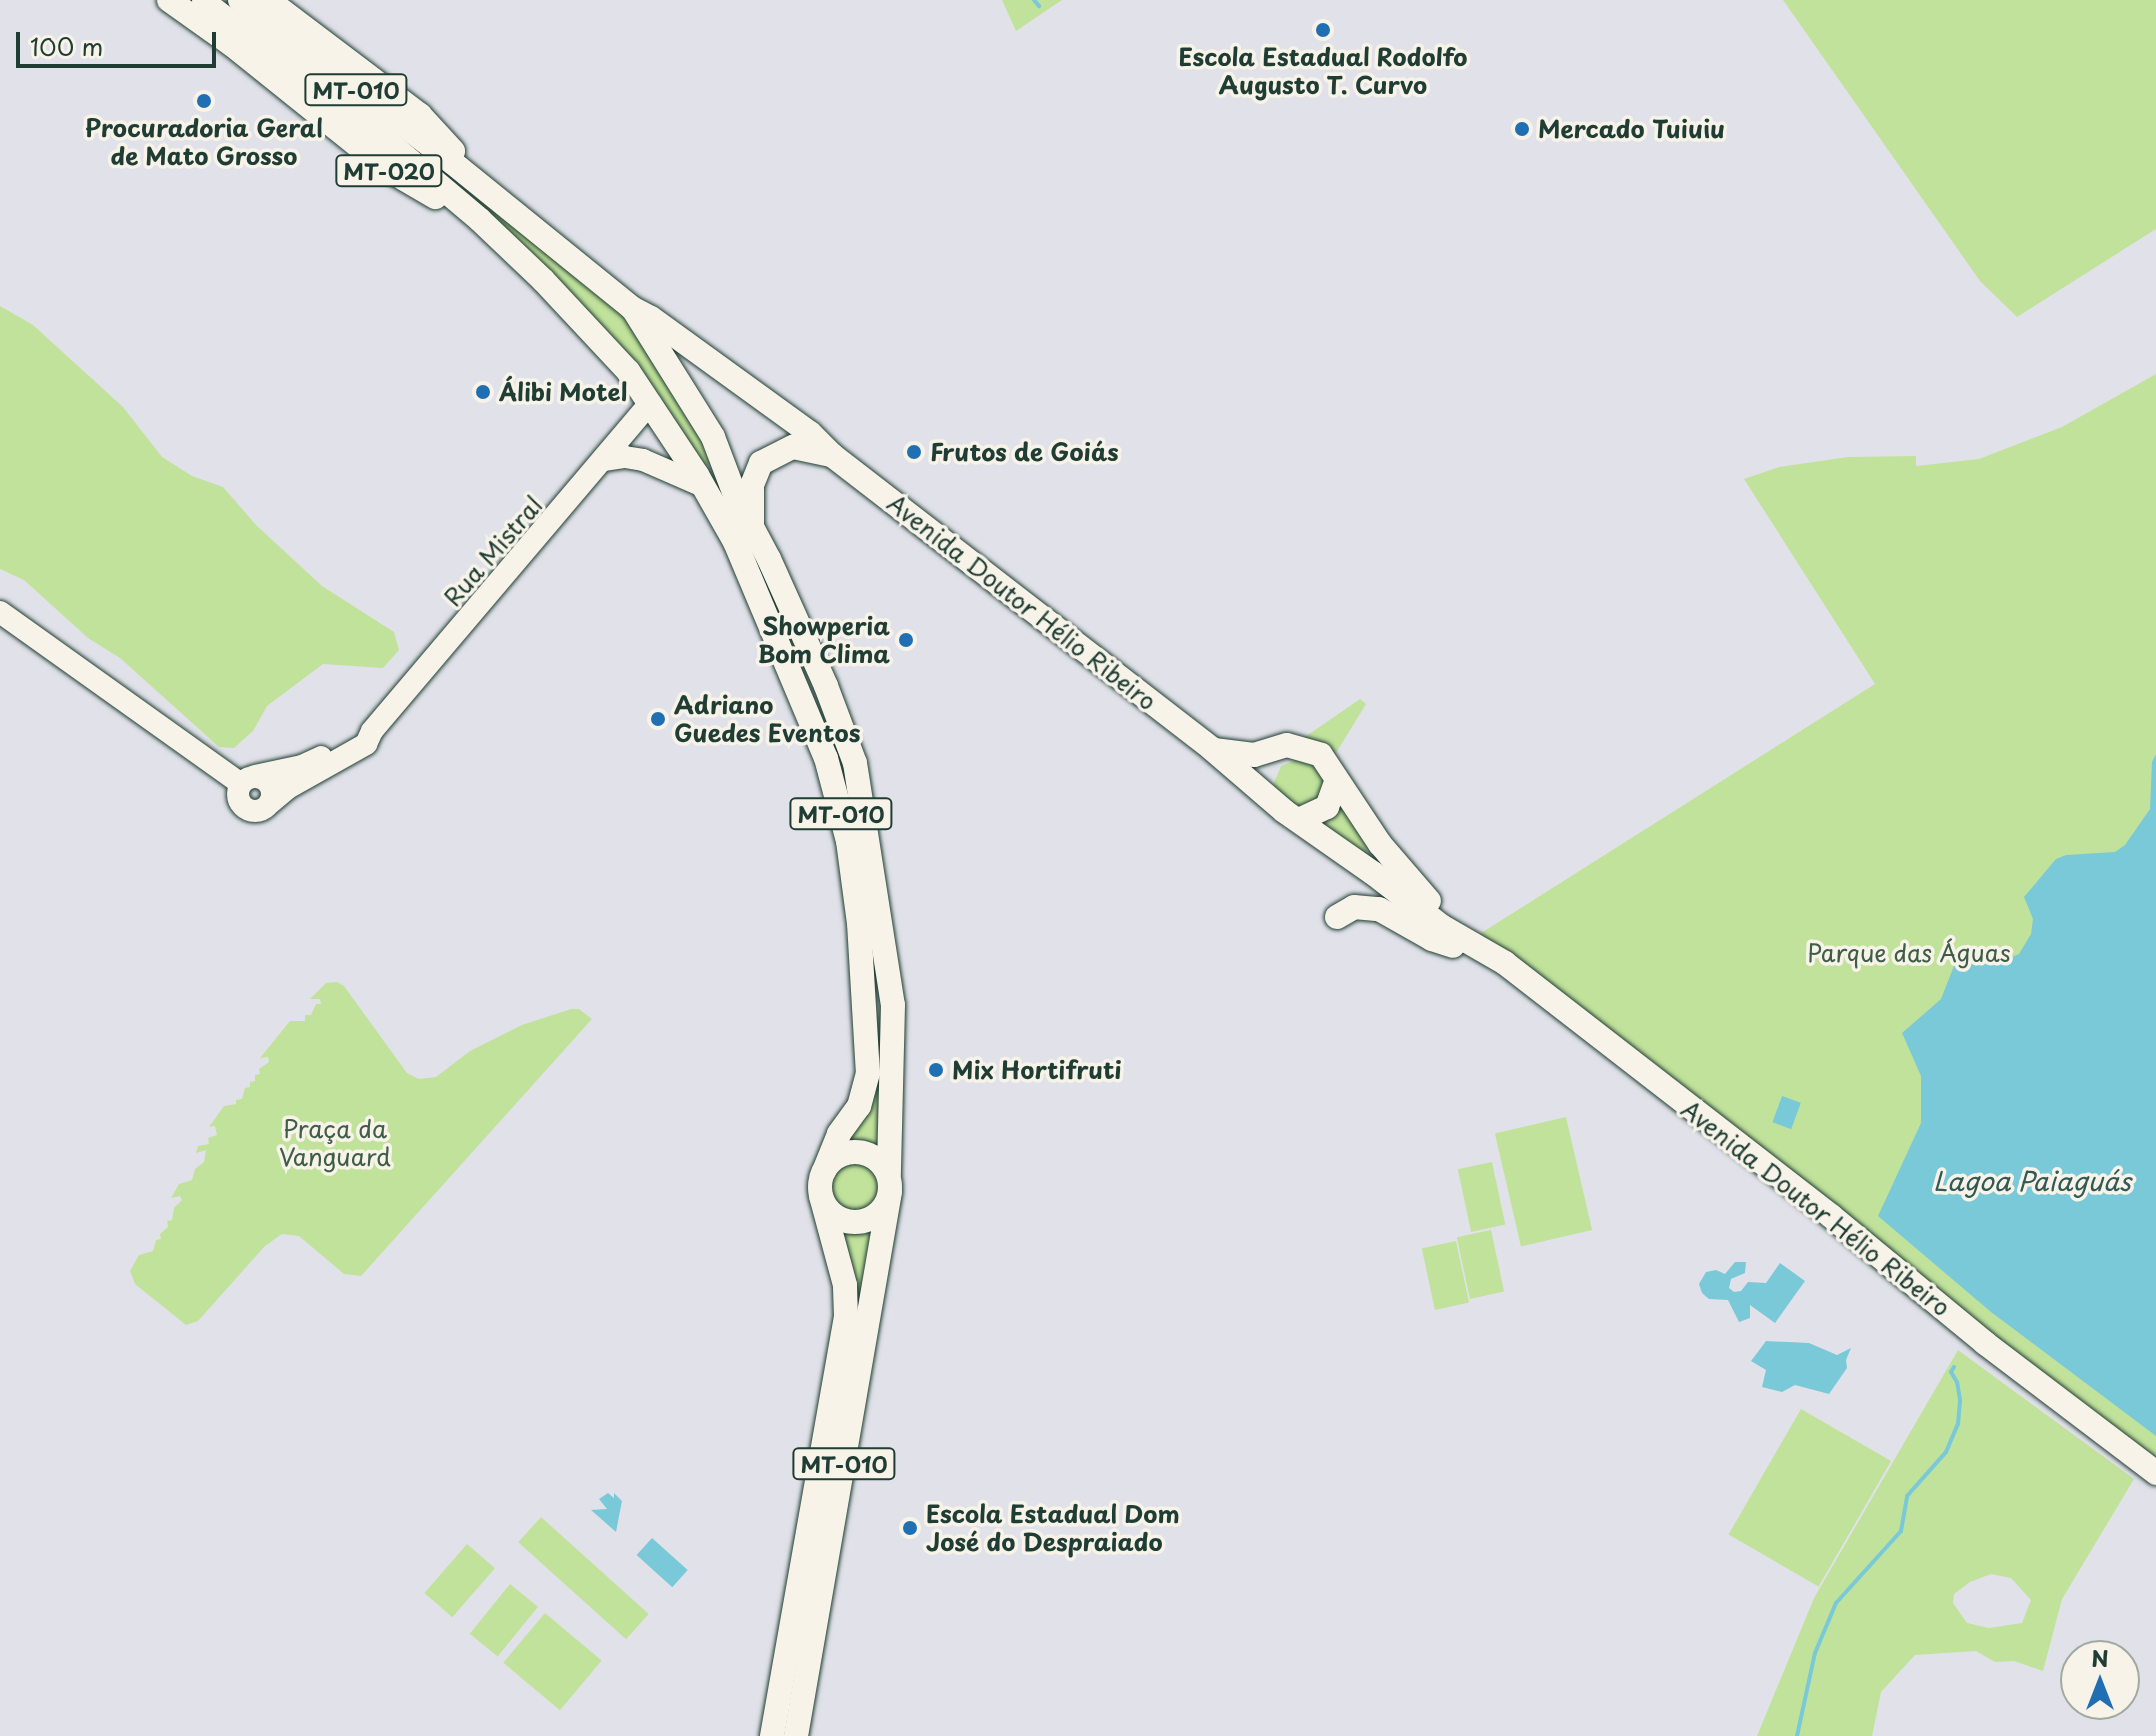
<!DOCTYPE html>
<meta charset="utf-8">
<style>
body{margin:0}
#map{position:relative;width:2156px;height:1736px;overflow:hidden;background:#e1e2e9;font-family:"Playpen Sans",sans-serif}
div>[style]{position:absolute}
.green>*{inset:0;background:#c1e29b;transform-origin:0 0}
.round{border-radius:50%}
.water>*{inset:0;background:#7ac9d8;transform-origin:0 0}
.stream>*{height:4px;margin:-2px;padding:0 2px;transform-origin:2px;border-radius:2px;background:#7ac9d8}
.roads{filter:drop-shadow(0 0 2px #1f3d34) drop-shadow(0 0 2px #1f3d34)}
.secondary>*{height:22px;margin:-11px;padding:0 11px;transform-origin:11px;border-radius:11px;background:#f7f3e8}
.secondary>.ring{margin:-11px;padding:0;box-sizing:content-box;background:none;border:22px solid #f7f3e8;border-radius:50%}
.primary>*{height:24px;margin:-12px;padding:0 12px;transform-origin:12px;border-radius:12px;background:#f7f3e8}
.primary>.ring{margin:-12px;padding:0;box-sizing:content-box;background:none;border:24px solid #f7f3e8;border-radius:50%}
.dots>*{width:22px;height:22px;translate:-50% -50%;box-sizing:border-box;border:4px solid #f7f3e8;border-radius:50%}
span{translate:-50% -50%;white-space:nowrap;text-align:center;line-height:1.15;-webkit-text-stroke:7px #f7f3e8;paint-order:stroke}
.shield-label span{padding:2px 6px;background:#f7f3e8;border:2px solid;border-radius:6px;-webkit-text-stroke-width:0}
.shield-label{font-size:22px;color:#1f3d34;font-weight:700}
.poi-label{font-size:24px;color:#1f3d34;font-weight:700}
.left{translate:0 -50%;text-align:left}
.right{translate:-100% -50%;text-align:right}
.street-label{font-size:24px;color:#1f3d34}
.park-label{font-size:24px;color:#3f5e49}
.water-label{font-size:26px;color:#315955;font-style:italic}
.north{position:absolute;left:2060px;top:1640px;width:80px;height:80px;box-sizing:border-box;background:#f7f3e8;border:2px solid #a1aaa0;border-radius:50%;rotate:0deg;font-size:22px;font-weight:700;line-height:32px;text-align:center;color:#1f3d34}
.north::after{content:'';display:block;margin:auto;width:28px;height:36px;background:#1f6fb2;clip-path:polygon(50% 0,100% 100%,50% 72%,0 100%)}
.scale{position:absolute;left:16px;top:32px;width:200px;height:36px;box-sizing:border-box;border:4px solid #1f3d34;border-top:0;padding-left:10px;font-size:24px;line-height:28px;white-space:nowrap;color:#1f3d34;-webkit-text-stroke:6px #f7f3e8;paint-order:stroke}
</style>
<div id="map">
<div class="green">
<div style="clip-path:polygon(1002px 0,1062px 0,1016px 31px)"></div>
<div style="clip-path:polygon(1783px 0,2156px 0,2156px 229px,2017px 317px,1980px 281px)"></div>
<div style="clip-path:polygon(478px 200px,616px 307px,649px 346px,714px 462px,697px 470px,474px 205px)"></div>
<div style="clip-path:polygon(0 306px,33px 325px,123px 407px,162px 457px,192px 476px,223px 487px,256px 525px,322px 586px,394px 632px,399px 650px,383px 668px,323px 664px,267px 706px,253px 731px,234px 748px,219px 747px,120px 658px,88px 638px,24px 580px,0 569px)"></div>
<div style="clip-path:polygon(2156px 374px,2156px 1457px,2083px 1404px,1478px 935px,1875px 684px,1744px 479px,1779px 467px,1848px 457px,1916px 456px,1916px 466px,1979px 459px,2062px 427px)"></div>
<div style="clip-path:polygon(1360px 699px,1366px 704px,1336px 753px,1302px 739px)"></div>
<div style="clip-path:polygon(1304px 757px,1325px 770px,1326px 795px,1305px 811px,1275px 792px,1274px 783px,1281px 766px)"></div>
<div style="clip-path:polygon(1340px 803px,1366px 846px,1368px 858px,1319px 826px,1336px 813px)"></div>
<div style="clip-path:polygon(337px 982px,344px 986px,407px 1073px,419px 1079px,436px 1077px,470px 1051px,522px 1025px,571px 1009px,579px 1009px,592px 1019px,361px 1276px,344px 1274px,299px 1236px,282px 1234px,265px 1246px,198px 1321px,186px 1325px,135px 1284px,130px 1271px,139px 1255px,153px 1251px,156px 1240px,161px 1239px,160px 1234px,168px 1227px,167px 1221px,172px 1220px,174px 1208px,182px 1200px,180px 1196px,171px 1198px,179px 1184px,192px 1180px,195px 1169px,204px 1162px,206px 1150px,196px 1153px,198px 1146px,209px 1144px,208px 1138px,217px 1135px,215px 1126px,209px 1127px,224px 1106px,236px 1104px,236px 1100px,242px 1099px,245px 1088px,250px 1087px,250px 1082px,255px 1081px,255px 1075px,260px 1074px,259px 1069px,269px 1062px,268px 1057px,260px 1058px,290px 1021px,305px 1021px,305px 1015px,311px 1015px,316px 1004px,321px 1004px,320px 999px,310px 999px,326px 983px)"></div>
<div style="clip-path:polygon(873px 1079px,882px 1079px,883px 1158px,869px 1148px,844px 1148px)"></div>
<div style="left:1566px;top:1117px;width:116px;height:73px;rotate:77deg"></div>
<div class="round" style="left:826px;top:1158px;width:58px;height:58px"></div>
<div style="left:1492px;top:1162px;width:64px;height:35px;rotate:78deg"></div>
<div style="clip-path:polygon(881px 1220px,863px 1328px,833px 1221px,862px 1227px)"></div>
<div style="left:1491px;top:1230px;width:63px;height:35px;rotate:78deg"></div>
<div style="left:1456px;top:1241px;width:63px;height:35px;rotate:78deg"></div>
<div style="clip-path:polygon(evenodd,1958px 1350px,2134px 1479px,2062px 1599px,2043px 1671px,2014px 1661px,1995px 1662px,1976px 1651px,1915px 1655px,1881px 1692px,1872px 1736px,1757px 1736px,1814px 1598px,1958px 1350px,1991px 1574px,2011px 1578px,2031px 1600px,2022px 1623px,1989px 1628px,1967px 1623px,1953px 1603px,1954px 1594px,1970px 1582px,1991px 1574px)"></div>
<div style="left:1801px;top:1409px;width:104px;height:145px;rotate:30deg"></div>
<div style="left:541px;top:1517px;width:145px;height:34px;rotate:42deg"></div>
<div style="left:467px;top:1544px;width:37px;height:65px;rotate:41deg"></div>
<div style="left:510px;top:1584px;width:36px;height:64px;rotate:39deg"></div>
<div style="left:545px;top:1613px;width:74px;height:65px;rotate:40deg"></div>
</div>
<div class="water">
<div style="clip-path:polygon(2156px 754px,2156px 1436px,1991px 1312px,1878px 1216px,1921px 1123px,1921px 1076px,1902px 1033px,1941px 999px,1959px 953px,2001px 962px,2019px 954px,2031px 934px,2033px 919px,2024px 897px,2056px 859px,2066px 855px,2115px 852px,2125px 845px,2150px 809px,2152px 762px)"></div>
<div style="left:1782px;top:1096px;width:20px;height:28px;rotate:20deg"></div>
<div style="clip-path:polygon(1735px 1262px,1746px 1262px,1745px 1273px,1731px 1279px,1729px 1288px,1734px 1292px,1741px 1291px,1748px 1282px,1766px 1283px,1780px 1263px,1805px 1281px,1775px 1323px,1750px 1305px,1750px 1318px,1739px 1322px,1728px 1300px,1709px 1299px,1702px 1293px,1699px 1284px,1706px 1272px,1716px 1270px,1725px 1274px)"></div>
<div style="clip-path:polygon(1766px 1341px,1809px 1343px,1837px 1355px,1851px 1348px,1846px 1360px,1847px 1368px,1829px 1394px,1795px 1385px,1782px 1392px,1762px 1387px,1766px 1370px,1751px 1361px)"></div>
<div style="clip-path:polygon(608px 1493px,614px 1498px,614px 1493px,622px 1501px,616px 1532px,591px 1510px,607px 1509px,599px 1499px)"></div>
<div style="left:652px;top:1538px;width:48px;height:23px;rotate:42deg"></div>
</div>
<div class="stream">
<div style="left:1034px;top:0;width:8px;rotate:50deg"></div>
<div style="left:1797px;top:1736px;width:85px;rotate:-77.8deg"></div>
<div style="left:1815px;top:1653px;width:54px;rotate:-67.2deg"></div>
<div style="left:1836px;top:1603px;width:97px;rotate:-47.9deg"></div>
<div style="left:1901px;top:1531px;width:36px;rotate:-80deg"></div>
<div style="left:1907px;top:1496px;width:59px;rotate:-48.4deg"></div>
<div style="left:1946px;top:1452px;width:30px;rotate:-67deg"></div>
<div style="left:1958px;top:1424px;width:24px;rotate:-85deg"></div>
<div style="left:1960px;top:1400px;width:18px;rotate:-99deg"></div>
<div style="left:1957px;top:1382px;width:12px;rotate:-121deg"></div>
<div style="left:1951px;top:1372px;width:6px;rotate:-59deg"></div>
</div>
<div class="roads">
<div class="secondary">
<div style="left:605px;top:460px;width:20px;rotate:-9deg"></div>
<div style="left:625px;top:457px;width:18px;rotate:9deg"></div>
<div style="left:643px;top:460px;width:65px;rotate:23.4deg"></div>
<div style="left:0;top:612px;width:296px;rotate:35.5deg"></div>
<div style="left:255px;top:776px;width:48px;rotate:-12deg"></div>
<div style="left:302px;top:766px;width:21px;rotate:-25deg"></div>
<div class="ring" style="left:238px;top:777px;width:12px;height:12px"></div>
<div style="left:270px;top:803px;width:23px;rotate:-40deg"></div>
<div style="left:288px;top:788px;width:90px;rotate:-29.4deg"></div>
<div style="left:366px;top:744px;width:14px;rotate:-65deg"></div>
<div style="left:372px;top:731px;width:430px;rotate:-49.7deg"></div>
</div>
<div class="primary">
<div style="left:169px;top:0;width:76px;rotate:35.4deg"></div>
<div style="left:231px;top:44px;width:200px;rotate:38.7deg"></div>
<div style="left:387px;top:169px;width:56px;rotate:30.3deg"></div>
<div style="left:240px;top:0;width:268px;rotate:37.4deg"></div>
<div style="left:453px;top:163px;width:230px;rotate:39deg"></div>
<div style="left:632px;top:308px;width:21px;rotate:28deg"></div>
<div style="left:651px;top:318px;width:196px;rotate:35.9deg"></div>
<div style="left:810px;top:433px;width:31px;rotate:45deg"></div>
<div style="left:832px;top:455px;width:480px;rotate:37.7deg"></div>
<div style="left:1212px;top:749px;width:95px;rotate:40.7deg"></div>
<div style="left:1284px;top:811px;width:108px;rotate:34.9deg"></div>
<div style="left:1373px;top:873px;width:86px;rotate:37.9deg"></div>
<div style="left:1441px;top:926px;width:74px;rotate:30deg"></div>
<div style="left:1505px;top:963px;width:413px;rotate:37.8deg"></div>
<div style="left:1831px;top:1216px;width:200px;rotate:39.5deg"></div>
<div style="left:1985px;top:1343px;width:215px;rotate:37.2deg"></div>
<div style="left:268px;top:0;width:191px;rotate:37.1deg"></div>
<div style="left:420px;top:115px;width:49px;rotate:47.5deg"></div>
<div style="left:204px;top:2px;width:216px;rotate:37.1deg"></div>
<div style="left:376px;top:132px;width:136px;rotate:40.2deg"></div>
<div style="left:480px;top:220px;width:87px;rotate:43.6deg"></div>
<div style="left:543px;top:280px;width:125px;rotate:47deg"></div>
<div style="left:628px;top:371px;width:125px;rotate:56.4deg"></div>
<div style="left:697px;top:475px;width:77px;rotate:60.4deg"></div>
<div style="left:735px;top:542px;width:234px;rotate:67.2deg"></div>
<div style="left:826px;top:758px;width:86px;rotate:75.2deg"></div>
<div style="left:848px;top:841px;width:83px;rotate:82.4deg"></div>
<div style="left:859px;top:923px;width:150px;rotate:86.6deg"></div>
<div style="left:868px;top:1073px;width:34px;rotate:105deg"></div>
<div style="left:859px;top:1106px;width:34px;rotate:126deg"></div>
<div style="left:839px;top:1134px;width:40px;rotate:112deg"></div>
<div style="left:635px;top:312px;width:147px;rotate:58deg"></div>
<div style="left:713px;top:437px;width:62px;rotate:69.2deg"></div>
<div style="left:735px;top:495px;width:72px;rotate:62deg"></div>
<div style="left:769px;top:559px;width:139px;rotate:65.8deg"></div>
<div style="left:826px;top:686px;width:82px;rotate:69.4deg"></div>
<div style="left:855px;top:763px;width:245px;rotate:81.1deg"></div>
<div style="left:893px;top:1005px;width:169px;rotate:91.4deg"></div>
<div style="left:752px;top:524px;width:39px;rotate:-90deg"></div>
<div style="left:752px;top:485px;width:24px;rotate:-68deg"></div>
<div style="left:761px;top:463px;width:36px;rotate:-27deg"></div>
<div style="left:793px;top:447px;width:40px;rotate:12deg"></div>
<div style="left:1214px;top:750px;width:40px;rotate:7.1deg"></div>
<div style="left:1254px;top:755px;width:34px;rotate:-17deg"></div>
<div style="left:1287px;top:745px;width:35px;rotate:16deg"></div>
<div style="left:1321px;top:755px;width:107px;rotate:56.5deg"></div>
<div style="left:1380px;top:844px;width:75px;rotate:49.3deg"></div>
<div style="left:1299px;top:820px;width:31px;rotate:-25deg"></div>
<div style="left:1327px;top:807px;width:27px;rotate:-70deg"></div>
<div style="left:1337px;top:917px;width:20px;rotate:-30deg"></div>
<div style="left:1354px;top:907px;width:25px;rotate:5deg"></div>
<div style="left:1379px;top:909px;width:61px;rotate:29.5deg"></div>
<div style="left:1432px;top:939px;width:22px;rotate:18deg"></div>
<div class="ring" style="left:820px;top:1152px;width:46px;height:46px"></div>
<div style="left:772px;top:1736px;width:426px;rotate:-80deg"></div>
<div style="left:846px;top:1316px;width:31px;rotate:-92deg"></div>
<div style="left:845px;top:1285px;width:92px;rotate:-105.1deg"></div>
<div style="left:796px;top:1736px;width:552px;rotate:-80.2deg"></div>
</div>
</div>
<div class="dots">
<div style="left:1323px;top:30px;background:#1f6fb2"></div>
<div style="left:204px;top:101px;background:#1f6fb2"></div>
<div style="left:1522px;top:129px;background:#1f6fb2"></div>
<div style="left:483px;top:392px;background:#1f6fb2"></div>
<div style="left:914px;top:452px;background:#1f6fb2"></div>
<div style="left:906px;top:640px;background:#1f6fb2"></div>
<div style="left:658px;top:719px;background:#1f6fb2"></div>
<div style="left:936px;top:1070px;background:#1f6fb2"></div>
<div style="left:910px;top:1528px;background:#1f6fb2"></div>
</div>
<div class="shield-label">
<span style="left:356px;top:90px">MT-010</span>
<span style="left:389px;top:171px">MT-020</span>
<span style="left:841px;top:814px">MT-010</span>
<span style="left:844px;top:1464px">MT-010</span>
</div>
<div class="poi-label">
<span style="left:1323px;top:71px">Escola Estadual Rodolfo<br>Augusto T. Curvo</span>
<span style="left:204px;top:142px">Procuradoria Geral<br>de Mato Grosso</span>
<span class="left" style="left:1538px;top:129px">Mercado Tuiuiu</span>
<span class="left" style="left:499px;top:392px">Álibi Motel</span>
<span class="left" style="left:930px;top:452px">Frutos de Goiás</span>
<span class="right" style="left:890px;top:640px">Showperia<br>Bom Clima</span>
<span class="left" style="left:674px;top:719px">Adriano<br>Guedes Eventos</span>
<span class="left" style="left:952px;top:1070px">Mix Hortifruti</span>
<span class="left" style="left:926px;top:1528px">Escola Estadual Dom<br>José do Despraiado</span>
</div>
<div class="street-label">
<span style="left:493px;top:551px;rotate:-49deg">Rua Mistral</span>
<span style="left:1022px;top:602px;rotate:38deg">Avenida Doutor Hélio Ribeiro</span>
<span style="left:1816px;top:1208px;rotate:38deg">Avenida Doutor Hélio Ribeiro</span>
</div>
<div class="park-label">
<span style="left:1909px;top:953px">Parque das Águas</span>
<span style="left:335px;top:1143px">Praça da<br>Vanguard</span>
</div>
<div class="water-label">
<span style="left:2032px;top:1181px">Lagoa Paiaguás</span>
</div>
<div class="north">N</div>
<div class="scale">100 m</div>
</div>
